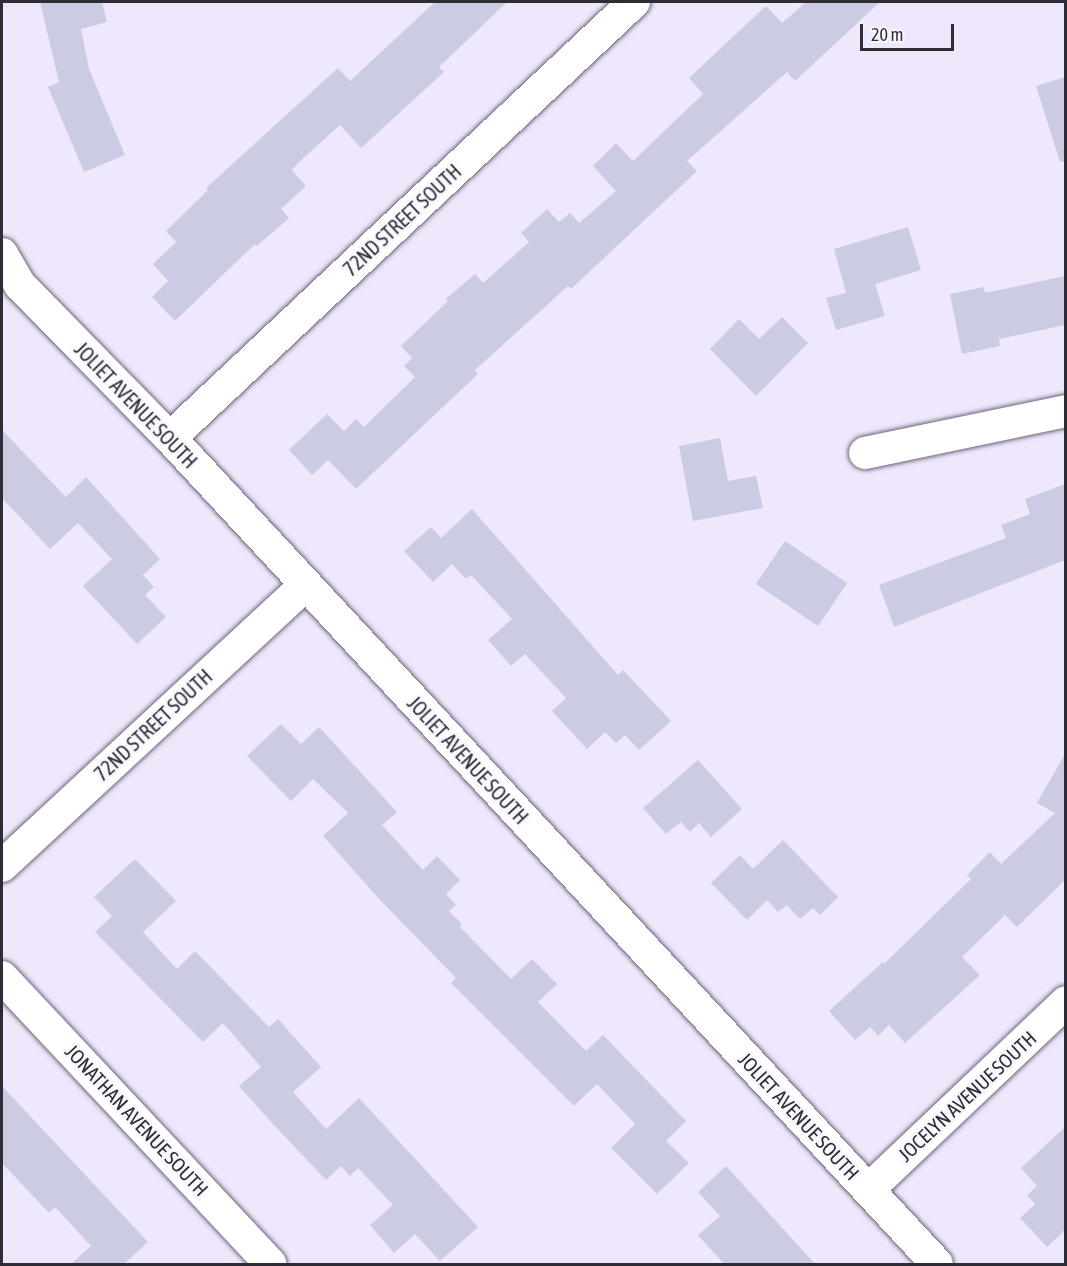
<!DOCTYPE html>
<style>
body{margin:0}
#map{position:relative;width:1067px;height:1266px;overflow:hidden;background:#efe7fb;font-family:"Asap Condensed",sans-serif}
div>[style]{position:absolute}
.building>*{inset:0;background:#cccbe4;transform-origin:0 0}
.roads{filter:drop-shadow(0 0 2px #6d657b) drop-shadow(0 0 2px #6d657b)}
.minor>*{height:32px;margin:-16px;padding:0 16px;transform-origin:16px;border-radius:16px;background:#fff}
span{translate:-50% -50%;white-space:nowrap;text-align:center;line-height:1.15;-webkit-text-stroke:6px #f9f8fd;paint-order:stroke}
.street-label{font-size:20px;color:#302c36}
.frame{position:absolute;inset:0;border:3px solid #302c36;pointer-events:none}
.scale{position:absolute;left:860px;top:24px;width:94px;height:27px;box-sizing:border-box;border:3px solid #302c36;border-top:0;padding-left:8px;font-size:18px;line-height:21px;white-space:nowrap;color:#302c36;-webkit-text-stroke:4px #f9f8fd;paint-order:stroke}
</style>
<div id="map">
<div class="building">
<div style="clip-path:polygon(40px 2px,102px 2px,107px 22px,81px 29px,89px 69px,125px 155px,84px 172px,48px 87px,59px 82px)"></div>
<div style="clip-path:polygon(435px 2px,507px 2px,439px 67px,444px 72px,361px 148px,340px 125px,298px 163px,292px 170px,306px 186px,281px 209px,289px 218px,257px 246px,255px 244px,175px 321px,152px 297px,168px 281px,153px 264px,176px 242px,166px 231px,208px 190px,206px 188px,338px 68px,350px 81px)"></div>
<div style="clip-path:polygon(806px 2px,880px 2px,795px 81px,787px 72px,687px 161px,697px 171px,571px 289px,568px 286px,475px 370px,478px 374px,356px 489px,328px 460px,312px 475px,289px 450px,327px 414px,344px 431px,356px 419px,364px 427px,415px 377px,404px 366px,412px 358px,401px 346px,448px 301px,446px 299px,475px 274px,483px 283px,529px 242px,521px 233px,547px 209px,559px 222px,570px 213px,579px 223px,616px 191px,593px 166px,616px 143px,633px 161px,703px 94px,689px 78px,766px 6px,782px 23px)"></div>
<div style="clip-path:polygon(1065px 77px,1065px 161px,1060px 162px,1036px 86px)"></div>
<div style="clip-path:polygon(908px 227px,921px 270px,875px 284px,885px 316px,836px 330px,826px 298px,846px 293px,834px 249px)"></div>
<div style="clip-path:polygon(1065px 276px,1065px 325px,999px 339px,1000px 346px,962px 354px,950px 294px,984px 287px,985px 293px)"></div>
<div style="clip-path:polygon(782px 317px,808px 343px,756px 396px,710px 349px,739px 319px,759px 339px)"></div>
<div style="clip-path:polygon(2px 430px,66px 497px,86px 477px,160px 559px,143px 575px,154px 587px,145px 595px,166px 617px,137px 644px,83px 586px,112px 559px,78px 523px,50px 549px,2px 498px)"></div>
<div style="clip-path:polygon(720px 438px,728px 481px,756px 476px,763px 508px,693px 521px,679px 446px)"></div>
<div style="clip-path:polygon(1065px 484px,1065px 560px,894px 627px,879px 585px,1006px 538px,1001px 525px,1030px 514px,1025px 499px)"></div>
<div style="clip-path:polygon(472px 509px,618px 675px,623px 670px,671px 721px,639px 750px,625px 735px,616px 743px,605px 732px,587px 749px,552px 711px,566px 698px,525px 654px,511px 666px,488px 640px,512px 619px,471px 575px,466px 579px,452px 564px,433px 582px,404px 551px,431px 527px,441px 538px)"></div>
<div style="left:785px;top:541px;width:75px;height:52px;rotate:34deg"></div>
<div style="clip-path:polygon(281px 724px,301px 744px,319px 727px,397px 812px,382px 825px,423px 870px,437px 856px,460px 880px,446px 894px,456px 905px,449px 911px,462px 924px,460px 927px,511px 979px,532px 959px,557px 984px,538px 1002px,586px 1051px,603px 1035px,686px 1121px,666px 1141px,689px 1163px,657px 1194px,611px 1148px,635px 1124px,597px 1084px,574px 1106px,451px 983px,456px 978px,382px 902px,323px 836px,348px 813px,313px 779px,291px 801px,247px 756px)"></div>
<div style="clip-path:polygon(1065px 754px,1065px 880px,1017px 927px,1005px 915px,962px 957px,980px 975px,905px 1043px,889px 1025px,878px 1036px,870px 1027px,855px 1040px,829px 1011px,883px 962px,884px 964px,971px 879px,967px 875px,990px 852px,1001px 864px,1055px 813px,1037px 803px)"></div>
<div style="clip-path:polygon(698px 760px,742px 809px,711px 837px,699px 823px,690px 832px,681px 822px,666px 834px,643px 808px)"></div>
<div style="clip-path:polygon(783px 840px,838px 897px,820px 915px,813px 908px,800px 919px,787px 905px,778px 912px,767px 900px,747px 920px,711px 883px,740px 855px,753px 869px)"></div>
<div style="clip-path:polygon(135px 859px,176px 901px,143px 932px,177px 969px,195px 951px,269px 1027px,278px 1019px,321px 1067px,293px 1092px,326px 1129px,359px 1098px,478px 1227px,440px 1261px,415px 1234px,394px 1253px,370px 1225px,393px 1205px,358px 1168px,350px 1176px,341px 1166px,326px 1180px,271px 1122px,239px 1086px,261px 1067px,223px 1023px,203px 1042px,95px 932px,112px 916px,94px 897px)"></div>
<div style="clip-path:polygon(2px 1086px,148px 1242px,124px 1264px,71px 1264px,91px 1246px,55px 1207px,49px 1213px,2px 1163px)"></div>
<div style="clip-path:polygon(1065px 1127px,1065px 1230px,1047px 1247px,1020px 1218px,1035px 1204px,1027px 1195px,1037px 1186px,1021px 1168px)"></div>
<div style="clip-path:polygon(726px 1166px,815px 1264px,724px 1264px,698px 1235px,720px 1216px,698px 1192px)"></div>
</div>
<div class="roads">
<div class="minor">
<div style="left:2px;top:254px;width:36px;rotate:60deg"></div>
<div style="left:20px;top:285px;width:214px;rotate:45.6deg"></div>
<div style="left:170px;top:438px;width:1127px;rotate:47.12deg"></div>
<div style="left:170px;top:438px;width:637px;rotate:-43.22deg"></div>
<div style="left:865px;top:453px;width:205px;rotate:-11.8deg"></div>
<div style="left:2px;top:866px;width:413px;rotate:-42.8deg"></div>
<div style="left:2px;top:977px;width:393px;rotate:46.9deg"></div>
<div style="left:868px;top:1190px;width:273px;rotate:-43.5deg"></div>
</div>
</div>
<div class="street-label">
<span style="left:402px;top:220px;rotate:-43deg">72ND STREET SOUTH</span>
<span style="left:136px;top:405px;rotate:46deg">JOLIET AVENUE SOUTH</span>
<span style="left:153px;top:725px;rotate:-43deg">72ND STREET SOUTH</span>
<span style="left:468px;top:760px;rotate:47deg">JOLIET AVENUE SOUTH</span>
<span style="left:967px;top:1096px;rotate:-43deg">JOCELYN AVENUE SOUTH</span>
<span style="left:799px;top:1116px;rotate:47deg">JOLIET AVENUE SOUTH</span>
<span style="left:137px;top:1120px;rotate:47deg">JONATHAN AVENUE SOUTH</span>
</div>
<div class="frame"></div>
<div class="scale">20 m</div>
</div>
